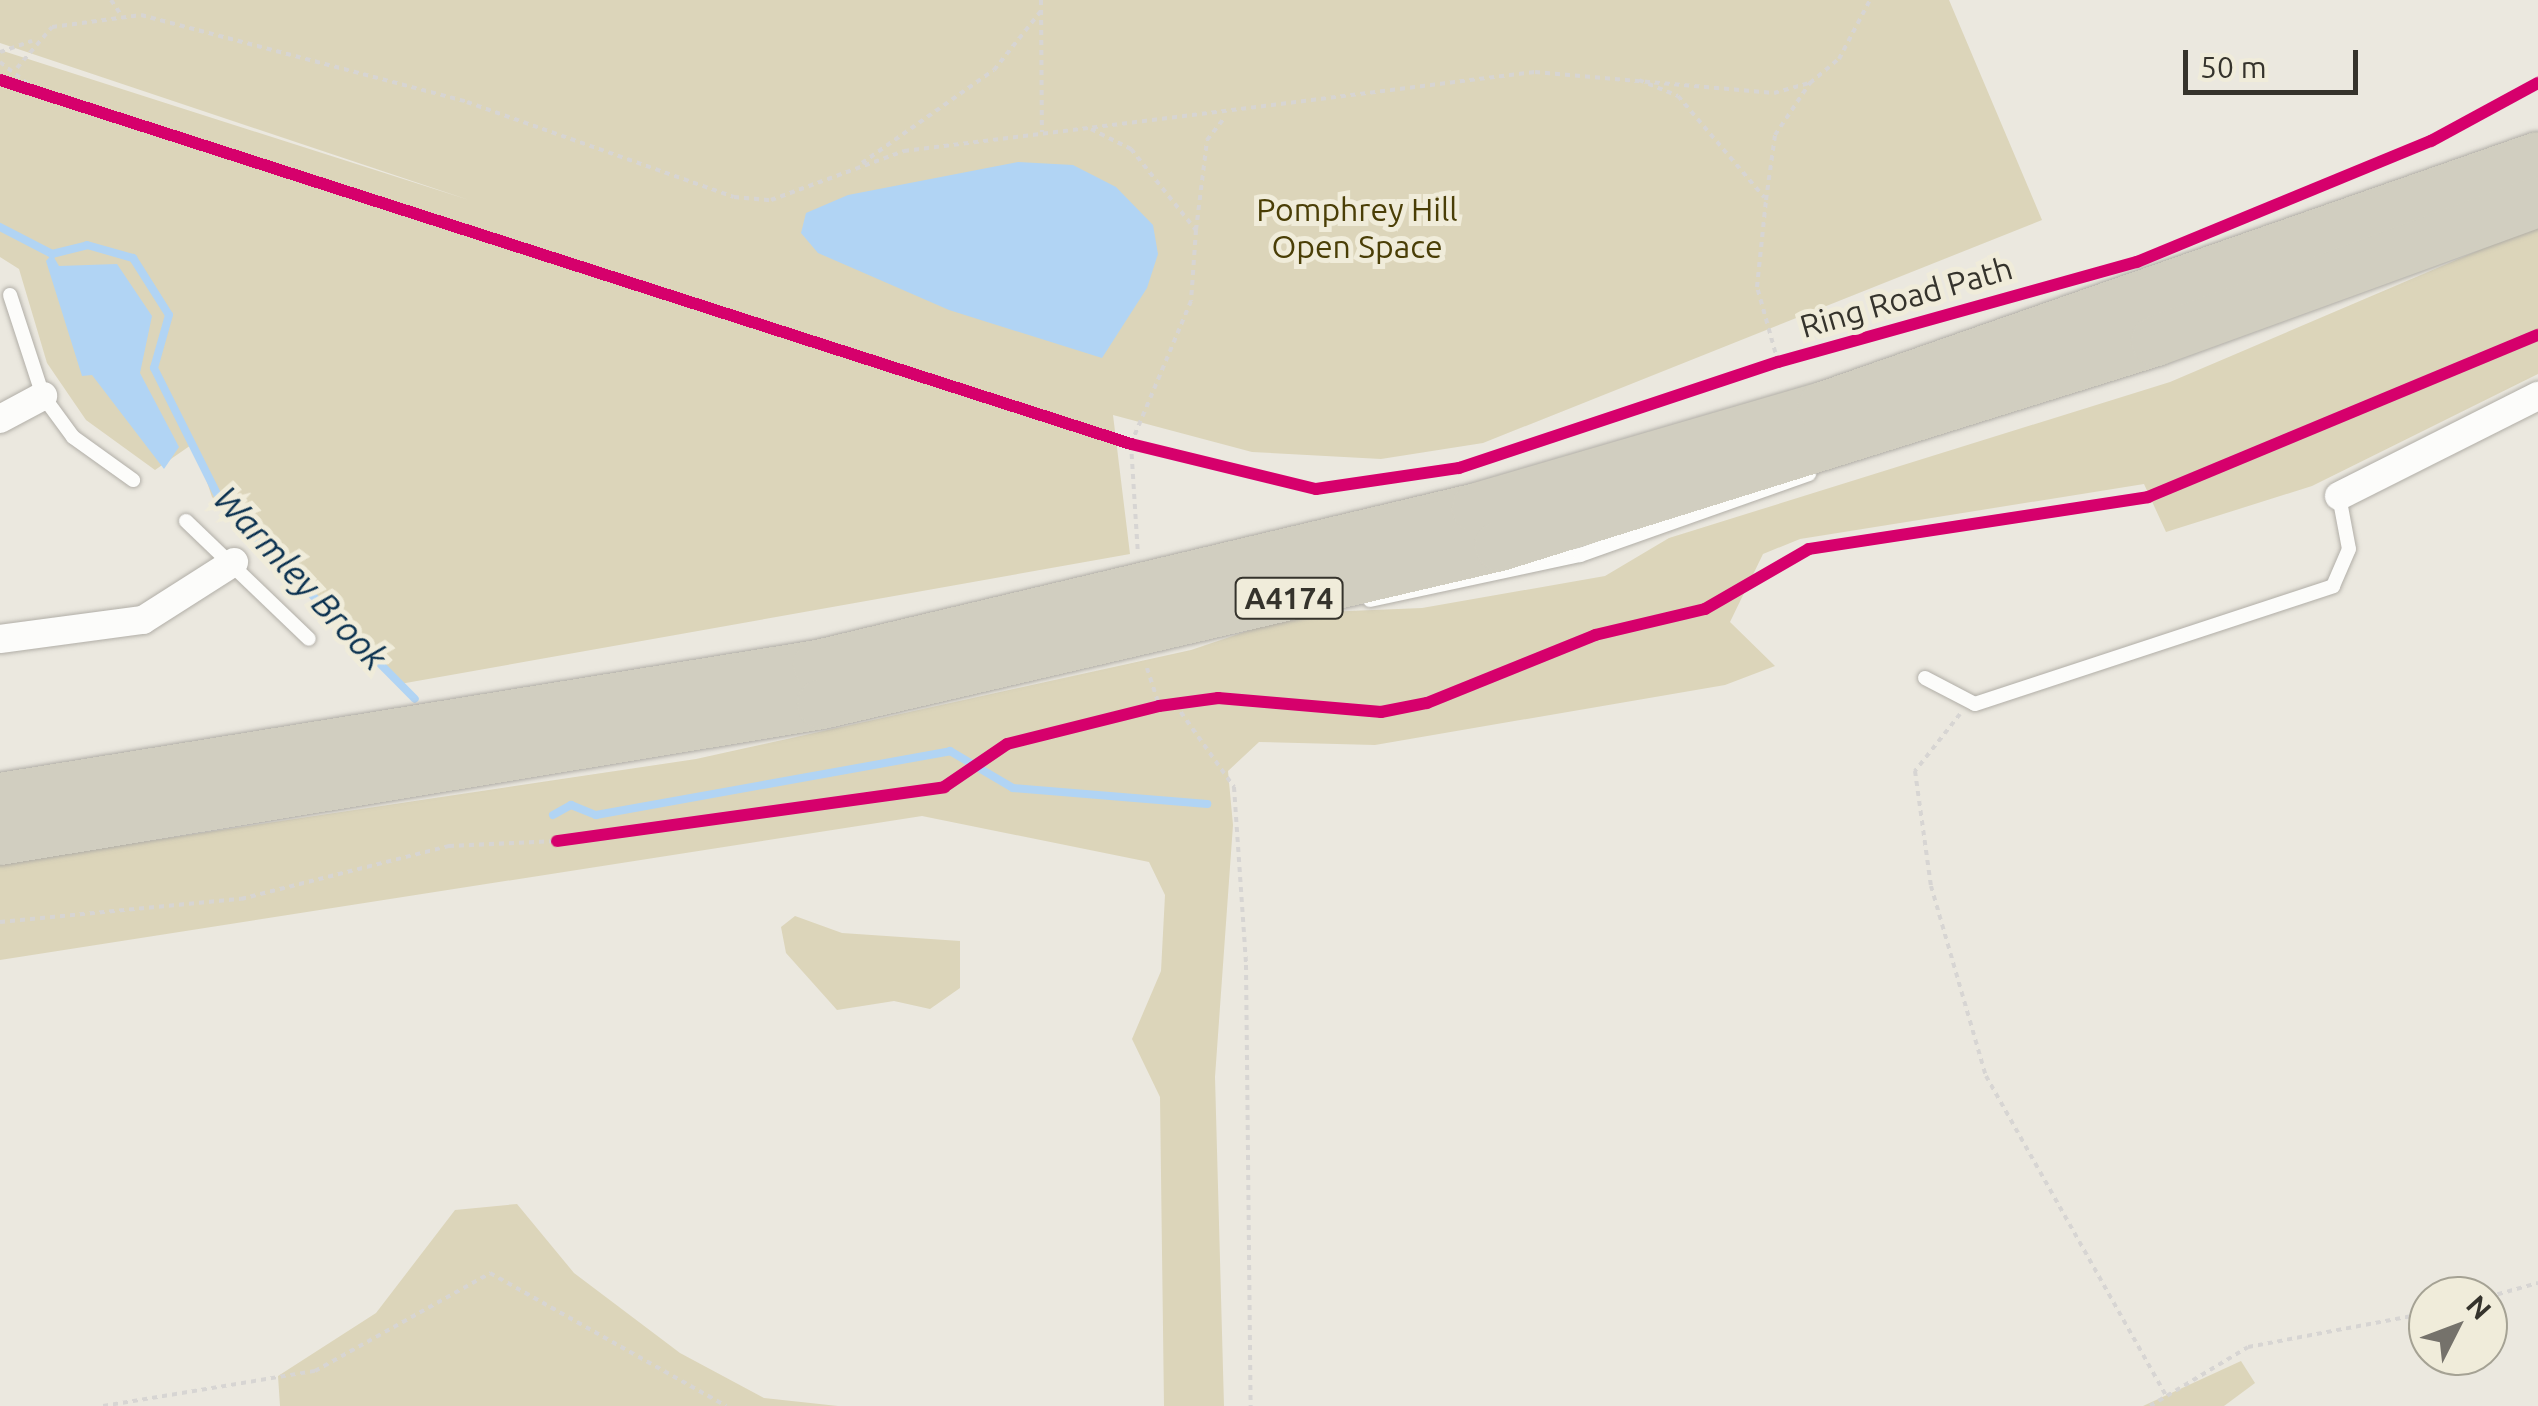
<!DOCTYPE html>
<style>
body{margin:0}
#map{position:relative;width:2538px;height:1406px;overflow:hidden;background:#ebe8df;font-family:Ubuntu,sans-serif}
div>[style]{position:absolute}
.green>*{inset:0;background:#dcd5ba}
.water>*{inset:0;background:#b1d4f4}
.stream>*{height:8px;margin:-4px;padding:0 4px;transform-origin:4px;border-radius:4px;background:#b1d4f4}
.path>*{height:4px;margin-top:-2px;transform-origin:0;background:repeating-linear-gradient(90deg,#d7d5d3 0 5px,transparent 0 10px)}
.roads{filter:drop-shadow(0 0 2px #b1aea7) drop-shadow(0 0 2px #b1aea7)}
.lane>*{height:14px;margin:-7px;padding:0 7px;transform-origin:7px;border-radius:7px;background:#fcfcfa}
.street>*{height:28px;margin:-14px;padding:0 14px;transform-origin:14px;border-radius:14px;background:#fcfcfa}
.highway>*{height:50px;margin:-25px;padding:0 25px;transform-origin:25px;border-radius:25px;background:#d1cec0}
.cycleway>*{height:12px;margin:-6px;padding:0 6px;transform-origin:6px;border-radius:6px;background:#d6006c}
span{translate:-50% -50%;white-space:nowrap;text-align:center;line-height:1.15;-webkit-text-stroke:10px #f0ecda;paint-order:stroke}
.shield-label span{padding:2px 8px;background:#f0ecda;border:2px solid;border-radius:8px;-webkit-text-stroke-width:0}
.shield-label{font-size:30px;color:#35332c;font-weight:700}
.park-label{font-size:32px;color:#4a3e06}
.street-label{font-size:32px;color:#35332c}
.water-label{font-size:35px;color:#09304f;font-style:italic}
.north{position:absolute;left:2408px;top:1276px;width:100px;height:100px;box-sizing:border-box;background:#f0ecda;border:2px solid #a5a294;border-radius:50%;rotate:48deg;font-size:28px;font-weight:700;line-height:40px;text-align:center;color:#35332c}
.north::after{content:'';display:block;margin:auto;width:35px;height:45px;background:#75726b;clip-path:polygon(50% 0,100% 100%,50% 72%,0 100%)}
.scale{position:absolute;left:2183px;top:50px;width:175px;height:45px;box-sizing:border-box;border:5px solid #35332c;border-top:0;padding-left:12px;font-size:30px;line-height:35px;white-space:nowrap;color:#35332c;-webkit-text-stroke:8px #f0ecda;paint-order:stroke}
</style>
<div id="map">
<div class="green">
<div style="clip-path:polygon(0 0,1949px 0,2042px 220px,1483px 443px,1381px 459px,1252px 452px,1113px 415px,1130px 554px,400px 684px,212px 497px,194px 443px,155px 470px,86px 420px,47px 363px,19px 269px,0 257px,0 50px,469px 200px,0 43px)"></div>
<div style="clip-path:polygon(2538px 225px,2538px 374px,2312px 486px,2166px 532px,2144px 484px,1800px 539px,1763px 554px,1730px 622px,1775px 666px,1725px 685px,1375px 745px,1259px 742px,1228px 771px,1233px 825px,1215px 1077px,1224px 1406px,1164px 1406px,1160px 1097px,1132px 1039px,1161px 971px,1165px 895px,1149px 862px,922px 816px,0 960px,0 863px,696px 759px,1191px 650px,1301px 613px,1422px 608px,1605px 576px,1669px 538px,2170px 382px)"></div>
<div style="clip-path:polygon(795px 916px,842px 933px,960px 941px,960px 988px,930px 1009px,894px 1001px,837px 1010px,786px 953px,781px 927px)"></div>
<div style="clip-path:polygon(517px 1204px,574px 1273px,680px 1353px,764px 1398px,838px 1406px,280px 1406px,278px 1376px,376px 1313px,455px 1210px)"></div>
<div style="clip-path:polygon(2241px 1361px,2255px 1383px,2224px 1406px,2143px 1406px)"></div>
</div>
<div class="water">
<div style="clip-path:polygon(1018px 162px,1073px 165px,1116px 187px,1153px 225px,1158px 254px,1147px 288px,1102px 358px,949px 310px,818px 253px,801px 233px,806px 213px,848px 195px)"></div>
<div style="clip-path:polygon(52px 254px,59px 266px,117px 264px,152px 316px,140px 373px,179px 447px,164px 469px,92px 375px,82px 376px,46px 261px)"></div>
</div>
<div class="stream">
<div style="left:0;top:227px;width:59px;rotate:27.4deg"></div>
<div style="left:52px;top:254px;width:36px;rotate:-14deg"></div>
<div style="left:87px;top:245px;width:48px;rotate:15.8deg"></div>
<div style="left:133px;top:258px;width:67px;rotate:57.7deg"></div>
<div style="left:169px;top:315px;width:55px;rotate:105.8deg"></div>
<div style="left:154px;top:368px;width:152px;rotate:63.4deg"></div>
<div style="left:222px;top:504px;width:274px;rotate:45.3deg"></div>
<div style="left:553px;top:815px;width:21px;rotate:-29deg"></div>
<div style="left:571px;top:805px;width:27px;rotate:22deg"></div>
<div style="left:596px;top:815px;width:360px;rotate:-10.2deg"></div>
<div style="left:950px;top:751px;width:73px;rotate:30.4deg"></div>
<div style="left:1013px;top:788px;width:195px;rotate:4.7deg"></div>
</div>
<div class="path">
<div style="left:111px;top:0;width:18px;rotate:56deg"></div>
<div style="left:1041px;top:0;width:132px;rotate:89.6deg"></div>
<div style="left:0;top:52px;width:34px;rotate:-19deg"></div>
<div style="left:0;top:62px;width:47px;rotate:38.1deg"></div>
<div style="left:17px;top:68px;width:54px;rotate:-49.5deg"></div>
<div style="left:52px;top:27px;width:90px;rotate:-7.7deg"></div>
<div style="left:141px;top:15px;width:337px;rotate:14.9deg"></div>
<div style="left:467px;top:102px;width:283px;rotate:19.6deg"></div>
<div style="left:734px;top:197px;width:37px;rotate:5deg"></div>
<div style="left:771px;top:200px;width:142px;rotate:-20.2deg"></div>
<div style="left:904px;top:151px;width:636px;rotate:-7.14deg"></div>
<div style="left:1535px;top:72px;width:240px;rotate:5deg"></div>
<div style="left:1774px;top:93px;width:37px;rotate:-16deg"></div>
<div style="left:1810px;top:83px;width:38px;rotate:-40deg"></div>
<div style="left:1839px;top:59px;width:67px;rotate:-62.3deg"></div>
<div style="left:1639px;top:80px;width:42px;rotate:22.3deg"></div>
<div style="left:1678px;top:96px;width:133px;rotate:49.6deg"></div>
<div style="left:1091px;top:129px;width:45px;rotate:26.6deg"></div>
<div style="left:1131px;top:149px;width:104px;rotate:51.3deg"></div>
<div style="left:1196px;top:230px;width:71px;rotate:94deg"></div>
<div style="left:1191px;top:301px;width:155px;rotate:112.8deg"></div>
<div style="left:1131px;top:444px;width:110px;rotate:86.4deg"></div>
<div style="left:862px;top:163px;width:161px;rotate:-35.2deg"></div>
<div style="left:994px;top:70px;width:75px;rotate:-51.5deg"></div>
<div style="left:1196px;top:230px;width:91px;rotate:-83deg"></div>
<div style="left:1207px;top:140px;width:28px;rotate:-52deg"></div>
<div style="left:1778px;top:362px;width:78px;rotate:-105.6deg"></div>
<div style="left:1757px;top:287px;width:87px;rotate:-84.1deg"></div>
<div style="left:1766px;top:200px;width:66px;rotate:-82.1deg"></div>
<div style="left:1775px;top:135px;width:63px;rotate:-56.1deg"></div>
<div style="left:1147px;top:668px;width:40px;rotate:72deg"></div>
<div style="left:1175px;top:704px;width:102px;rotate:54.6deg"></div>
<div style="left:1234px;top:787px;width:178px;rotate:86.1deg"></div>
<div style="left:1246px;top:965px;width:441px;rotate:89.4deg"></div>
<div style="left:1960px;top:714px;width:73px;rotate:128.3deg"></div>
<div style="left:1915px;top:771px;width:116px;rotate:82.1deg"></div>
<div style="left:1931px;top:886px;width:198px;rotate:73.9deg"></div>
<div style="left:1986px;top:1076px;width:369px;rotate:60.6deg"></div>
<div style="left:0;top:922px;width:242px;rotate:-5.5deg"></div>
<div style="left:241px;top:899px;width:215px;rotate:-14.3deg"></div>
<div style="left:449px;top:846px;width:108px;rotate:-2.7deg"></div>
<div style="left:2488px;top:1297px;width:52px;rotate:-15.6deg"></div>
<div style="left:103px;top:1406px;width:215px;rotate:-9.4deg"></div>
<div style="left:315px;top:1371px;width:201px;rotate:-29.2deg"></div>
<div style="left:490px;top:1273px;width:271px;rotate:29.4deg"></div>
<div style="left:2150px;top:1406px;width:114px;rotate:-31deg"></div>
<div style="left:2248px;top:1347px;width:183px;rotate:-10.7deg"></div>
</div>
<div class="roads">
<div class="lane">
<div style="left:10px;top:295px;width:106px;rotate:71.9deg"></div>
<div style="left:43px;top:396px;width:51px;rotate:53.8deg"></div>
<div style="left:73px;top:437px;width:74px;rotate:35.6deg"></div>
<div style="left:186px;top:521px;width:170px;rotate:43.8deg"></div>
<div style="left:1370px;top:600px;width:215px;rotate:-12.1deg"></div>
<div style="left:1580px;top:555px;width:243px;rotate:-19.5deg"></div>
<div style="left:1925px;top:678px;width:56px;rotate:27.5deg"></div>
<div style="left:1975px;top:704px;width:377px;rotate:-18.2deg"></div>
<div style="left:2333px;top:586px;width:40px;rotate:-66.6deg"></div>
<div style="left:2349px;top:549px;width:54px;rotate:-100.7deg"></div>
</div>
<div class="street">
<div style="left:0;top:419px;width:49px;rotate:-28.1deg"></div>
<div style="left:2339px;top:496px;width:223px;rotate:-26.7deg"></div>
<div style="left:0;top:639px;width:144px;rotate:-7.6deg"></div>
<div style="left:143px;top:620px;width:108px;rotate:-32.5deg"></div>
</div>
<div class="highway">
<div style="left:0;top:798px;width:829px;rotate:-9.24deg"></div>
<div style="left:818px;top:665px;width:677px;rotate:-13.4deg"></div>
<div style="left:1477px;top:508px;width:360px;rotate:-16.3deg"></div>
<div style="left:1823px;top:407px;width:757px;rotate:-19.27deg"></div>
<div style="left:0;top:840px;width:833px;rotate:-9.39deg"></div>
<div style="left:822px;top:704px;width:696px;rotate:-13.12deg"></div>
<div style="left:1500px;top:546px;width:687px;rotate:-17.35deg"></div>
<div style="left:2156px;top:341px;width:407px;rotate:-20deg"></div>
</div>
</div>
<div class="cycleway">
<div style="left:0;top:80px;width:1188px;rotate:17.84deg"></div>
<div style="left:1131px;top:444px;width:190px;rotate:13.7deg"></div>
<div style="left:1316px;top:489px;width:145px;rotate:-8.4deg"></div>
<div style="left:1459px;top:468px;width:336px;rotate:-18.4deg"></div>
<div style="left:1778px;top:362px;width:373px;rotate:-15.6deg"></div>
<div style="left:2137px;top:262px;width:318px;rotate:-22.4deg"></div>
<div style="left:2431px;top:141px;width:122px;rotate:-28.5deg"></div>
<div style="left:557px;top:841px;width:391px;rotate:-7.9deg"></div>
<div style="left:944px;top:787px;width:76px;rotate:-34.3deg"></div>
<div style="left:1007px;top:744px;width:157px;rotate:-14deg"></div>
<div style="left:1159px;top:706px;width:60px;rotate:-7.7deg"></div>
<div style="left:1218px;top:698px;width:164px;rotate:4.9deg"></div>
<div style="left:1381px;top:712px;width:47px;rotate:-11.1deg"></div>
<div style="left:1427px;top:703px;width:181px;rotate:-22deg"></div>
<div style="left:1595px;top:635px;width:113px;rotate:-13.3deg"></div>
<div style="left:1705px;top:609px;width:120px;rotate:-30deg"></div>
<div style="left:1809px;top:549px;width:343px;rotate:-8.7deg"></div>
<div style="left:2148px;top:497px;width:422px;rotate:-22.6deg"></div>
</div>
<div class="shield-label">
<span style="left:1289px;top:598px">A4174</span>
</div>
<div class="park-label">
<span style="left:1357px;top:228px">Pomphrey Hill<br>Open Space</span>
</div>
<div class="street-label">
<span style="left:1906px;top:297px;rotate:-16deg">Ring Road Path</span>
</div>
<div class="water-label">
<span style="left:301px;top:578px;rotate:47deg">Warmley Brook</span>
</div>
<div class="north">N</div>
<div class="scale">50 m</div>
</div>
